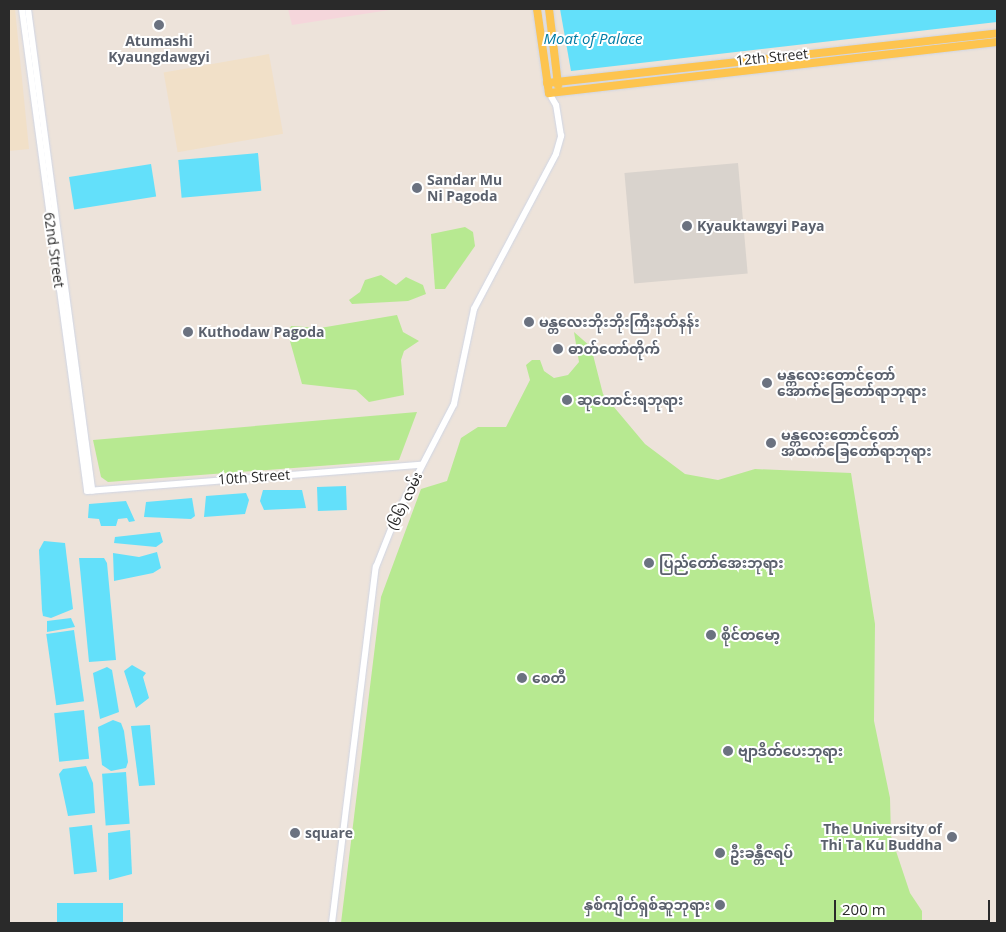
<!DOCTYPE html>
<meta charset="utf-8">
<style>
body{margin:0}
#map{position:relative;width:1006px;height:932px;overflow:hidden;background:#ede3da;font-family:"Open Sans","Noto Sans Myanmar",sans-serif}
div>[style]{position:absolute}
.education>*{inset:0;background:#f1e0c8;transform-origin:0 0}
.medical>*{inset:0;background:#f5d6db}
.green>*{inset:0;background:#b7e991}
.plaza>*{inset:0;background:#d9d3cd;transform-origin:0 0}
.water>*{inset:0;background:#63e0fa;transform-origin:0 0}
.roads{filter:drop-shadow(0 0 1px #cfd5e4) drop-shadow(0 0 1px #cfd5e4)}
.secondary>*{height:6px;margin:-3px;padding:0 3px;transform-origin:3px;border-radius:3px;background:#fff}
.primary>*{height:8px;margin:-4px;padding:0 4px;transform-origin:4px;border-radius:4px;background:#fdc44f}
.dots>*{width:14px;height:14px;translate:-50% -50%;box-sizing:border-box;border:2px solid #fff;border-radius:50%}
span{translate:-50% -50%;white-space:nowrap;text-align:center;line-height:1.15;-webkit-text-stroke:4px #fff;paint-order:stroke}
.worship-label{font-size:14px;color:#5b616d;font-weight:700}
.left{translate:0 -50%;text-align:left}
.right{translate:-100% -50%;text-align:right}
.street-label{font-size:14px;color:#2a2a2a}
.water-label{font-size:15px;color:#017da6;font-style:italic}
.frame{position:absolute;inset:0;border:10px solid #2a2a2a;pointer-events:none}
.scale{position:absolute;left:834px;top:900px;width:156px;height:22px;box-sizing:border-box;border:2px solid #2a2a2a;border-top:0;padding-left:6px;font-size:15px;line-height:18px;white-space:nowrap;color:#2a2a2a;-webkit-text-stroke:4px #fff;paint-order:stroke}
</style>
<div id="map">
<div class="education">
<div style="clip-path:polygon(9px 9px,15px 9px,29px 149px,9px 151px)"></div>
<div style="left:269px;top:54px;width:81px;height:107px;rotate:80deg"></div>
</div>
<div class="medical">
<div style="clip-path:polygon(288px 9px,396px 9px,292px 25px)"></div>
</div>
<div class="green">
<div style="clip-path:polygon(465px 227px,473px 232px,475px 246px,445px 289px,435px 289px,431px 234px)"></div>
<div style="clip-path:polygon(381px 275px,396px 285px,406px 277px,423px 285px,426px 294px,408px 301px,352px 304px,349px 300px,360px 292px,365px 280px)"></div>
<div style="clip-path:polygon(397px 315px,403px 332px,419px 341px,404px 351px,401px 360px,404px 395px,369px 402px,356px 390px,302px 384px,288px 334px,291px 326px,320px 328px)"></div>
<div style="clip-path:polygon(574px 332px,591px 347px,603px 394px,645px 444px,685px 474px,718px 480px,755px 469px,851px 473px,875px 624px,874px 721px,890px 798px,891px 836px,910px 893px,922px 911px,922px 923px,341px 923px,381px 597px,421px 489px,447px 481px,461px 438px,478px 427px,506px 427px,530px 380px,526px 365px,532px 360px,540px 360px,544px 371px,554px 378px,568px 375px,579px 362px)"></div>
<div style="clip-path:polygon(417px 412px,399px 460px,108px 482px,101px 477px,93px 440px)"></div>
</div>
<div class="plaza">
<div style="left:738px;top:163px;width:111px;height:114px;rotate:85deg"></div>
</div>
<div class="water">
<div style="clip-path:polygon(560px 9px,997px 9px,997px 22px,571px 71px)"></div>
<div style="left:258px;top:153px;width:38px;height:80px;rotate:85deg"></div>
<div style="left:151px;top:164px;width:33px;height:83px;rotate:81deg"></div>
<div style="left:346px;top:486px;width:24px;height:29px;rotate:88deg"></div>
<div style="clip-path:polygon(263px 490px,302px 490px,306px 508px,264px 510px,260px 501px)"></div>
<div style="clip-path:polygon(246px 493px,249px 500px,245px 514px,204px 517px,206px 496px)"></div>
<div style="clip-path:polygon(192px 498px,195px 516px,191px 519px,144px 517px,146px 502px)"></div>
<div style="clip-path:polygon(126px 501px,135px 521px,129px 522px,127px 518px,118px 519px,116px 526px,101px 526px,99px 519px,88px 518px,89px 504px)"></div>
<div style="clip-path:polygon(160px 532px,163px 542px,156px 547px,114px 543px,115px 537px)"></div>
<div style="clip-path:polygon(44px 541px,65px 543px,73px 609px,51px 618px,43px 616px,42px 610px,39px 550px)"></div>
<div style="clip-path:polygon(157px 552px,161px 568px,153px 573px,114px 581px,113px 553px,139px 557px)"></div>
<div style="clip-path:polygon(79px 558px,104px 558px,107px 563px,116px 660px,89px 662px)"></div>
<div style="clip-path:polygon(71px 618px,75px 627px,47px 632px,47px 621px)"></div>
<div style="left:74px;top:630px;width:72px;height:28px;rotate:82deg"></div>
<div style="clip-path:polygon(132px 665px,146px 673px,143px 677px,149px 698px,136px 708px,124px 671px)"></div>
<div style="clip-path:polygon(107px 667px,112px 670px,119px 712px,100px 719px,93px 673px)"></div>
<div style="left:84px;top:710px;width:49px;height:30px;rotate:84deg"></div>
<div style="clip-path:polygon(113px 720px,121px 723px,124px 731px,128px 762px,126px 768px,111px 771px,102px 765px,98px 727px)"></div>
<div style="clip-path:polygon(150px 725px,155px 785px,139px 786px,131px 726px)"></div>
<div style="clip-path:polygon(86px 766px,93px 783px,95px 813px,68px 816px,59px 774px,63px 769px)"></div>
<div style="left:126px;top:772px;width:52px;height:24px;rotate:86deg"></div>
<div style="left:92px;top:825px;width:47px;height:23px;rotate:84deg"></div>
<div style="clip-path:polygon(130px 830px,132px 874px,109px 880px,108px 833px)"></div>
<div style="left:123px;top:903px;width:20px;height:66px;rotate:90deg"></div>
</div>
<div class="roads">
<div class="secondary">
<div style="left:22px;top:9px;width:486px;rotate:82.3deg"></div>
<div style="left:87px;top:491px;width:335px;rotate:-4.5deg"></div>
<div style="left:28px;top:9px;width:486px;rotate:82.4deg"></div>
<div style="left:332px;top:923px;width:359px;rotate:-83deg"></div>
<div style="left:376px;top:567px;width:57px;rotate:-68.4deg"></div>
<div style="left:397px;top:514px;width:124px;rotate:-62.6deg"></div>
<div style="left:454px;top:404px;width:97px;rotate:-78.1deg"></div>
<div style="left:474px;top:309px;width:175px;rotate:-62.1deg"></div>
<div style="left:556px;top:154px;width:19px;rotate:-74deg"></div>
<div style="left:561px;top:136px;width:31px;rotate:-99deg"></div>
<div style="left:556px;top:105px;width:14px;rotate:-120deg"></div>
</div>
<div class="primary">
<div style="left:537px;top:9px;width:85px;rotate:81.9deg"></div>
<div style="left:549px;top:93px;width:451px;rotate:-6.5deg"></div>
<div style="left:549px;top:9px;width:77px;rotate:83.2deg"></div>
<div style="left:547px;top:83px;width:453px;rotate:-6.3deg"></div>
</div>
</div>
<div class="dots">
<div style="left:159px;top:25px;background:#6b7280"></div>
<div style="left:417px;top:188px;background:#6b7280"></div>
<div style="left:687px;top:226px;background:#6b7280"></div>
<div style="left:529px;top:322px;background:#6b7280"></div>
<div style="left:188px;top:332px;background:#6b7280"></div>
<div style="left:558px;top:349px;background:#6b7280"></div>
<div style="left:767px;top:383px;background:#6b7280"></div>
<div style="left:567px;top:400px;background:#6b7280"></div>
<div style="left:771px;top:443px;background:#6b7280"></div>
<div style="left:649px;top:563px;background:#6b7280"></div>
<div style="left:711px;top:635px;background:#6b7280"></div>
<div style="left:522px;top:678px;background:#6b7280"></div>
<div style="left:728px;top:751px;background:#6b7280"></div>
<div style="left:295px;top:833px;background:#6b7280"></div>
<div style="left:952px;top:837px;background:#6b7280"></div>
<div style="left:720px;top:853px;background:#6b7280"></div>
<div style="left:720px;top:905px;background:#6b7280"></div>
</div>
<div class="worship-label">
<span style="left:159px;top:49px">Atumashi<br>Kyaungdawgyi</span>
<span class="left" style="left:427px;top:188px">Sandar Mu<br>Ni Pagoda</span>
<span class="left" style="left:697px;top:226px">Kyauktawgyi Paya</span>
<span class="left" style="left:539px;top:322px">မန္တလေးဘိုးဘိုးကြီးနတ်နန်း</span>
<span class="left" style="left:198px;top:332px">Kuthodaw Pagoda</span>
<span class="left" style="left:568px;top:349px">ဓာတ်တော်တိုက်</span>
<span class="left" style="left:777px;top:383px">မန္တ‌လေးတောင်တော်<br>အောက်ခြေတော်ရာဘုရား‌</span>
<span class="left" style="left:577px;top:400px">ဆုတောင်းရဘုရား</span>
<span class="left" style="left:781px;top:443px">မန္တ‌လေးတောင်တော်<br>အထက်ခြေတော်ရာဘုရား‌</span>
<span class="left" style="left:659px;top:563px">ပြည်တော်အေးဘုရား</span>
<span class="left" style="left:721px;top:635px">စိုင်တမော့</span>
<span class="left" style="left:532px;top:678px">စေတီ</span>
<span class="left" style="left:738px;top:751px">ဗျာဒိတ်ပေးဘုရား</span>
<span class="right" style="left:942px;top:837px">The University of<br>Thi Ta Ku Buddha</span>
<span class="left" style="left:305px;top:833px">square</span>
<span class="left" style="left:730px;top:853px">ဦးခန္တီဇရပ်</span>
<span class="right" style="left:710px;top:905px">နှစ်ကျိတ်ရှစ်ဆူဘုရား</span>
</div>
<div class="street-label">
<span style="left:772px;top:57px;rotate:-6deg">12th Street</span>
<span style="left:54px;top:250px;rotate:82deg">62nd Street</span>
<span style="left:254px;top:477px;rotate:-4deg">10th Street</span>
<span style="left:405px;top:501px;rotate:-65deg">(၆၆) လမ်း</span>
</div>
<div class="water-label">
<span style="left:593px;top:39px">Moat of Palace</span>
</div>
<div class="frame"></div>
<div class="scale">200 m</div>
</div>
